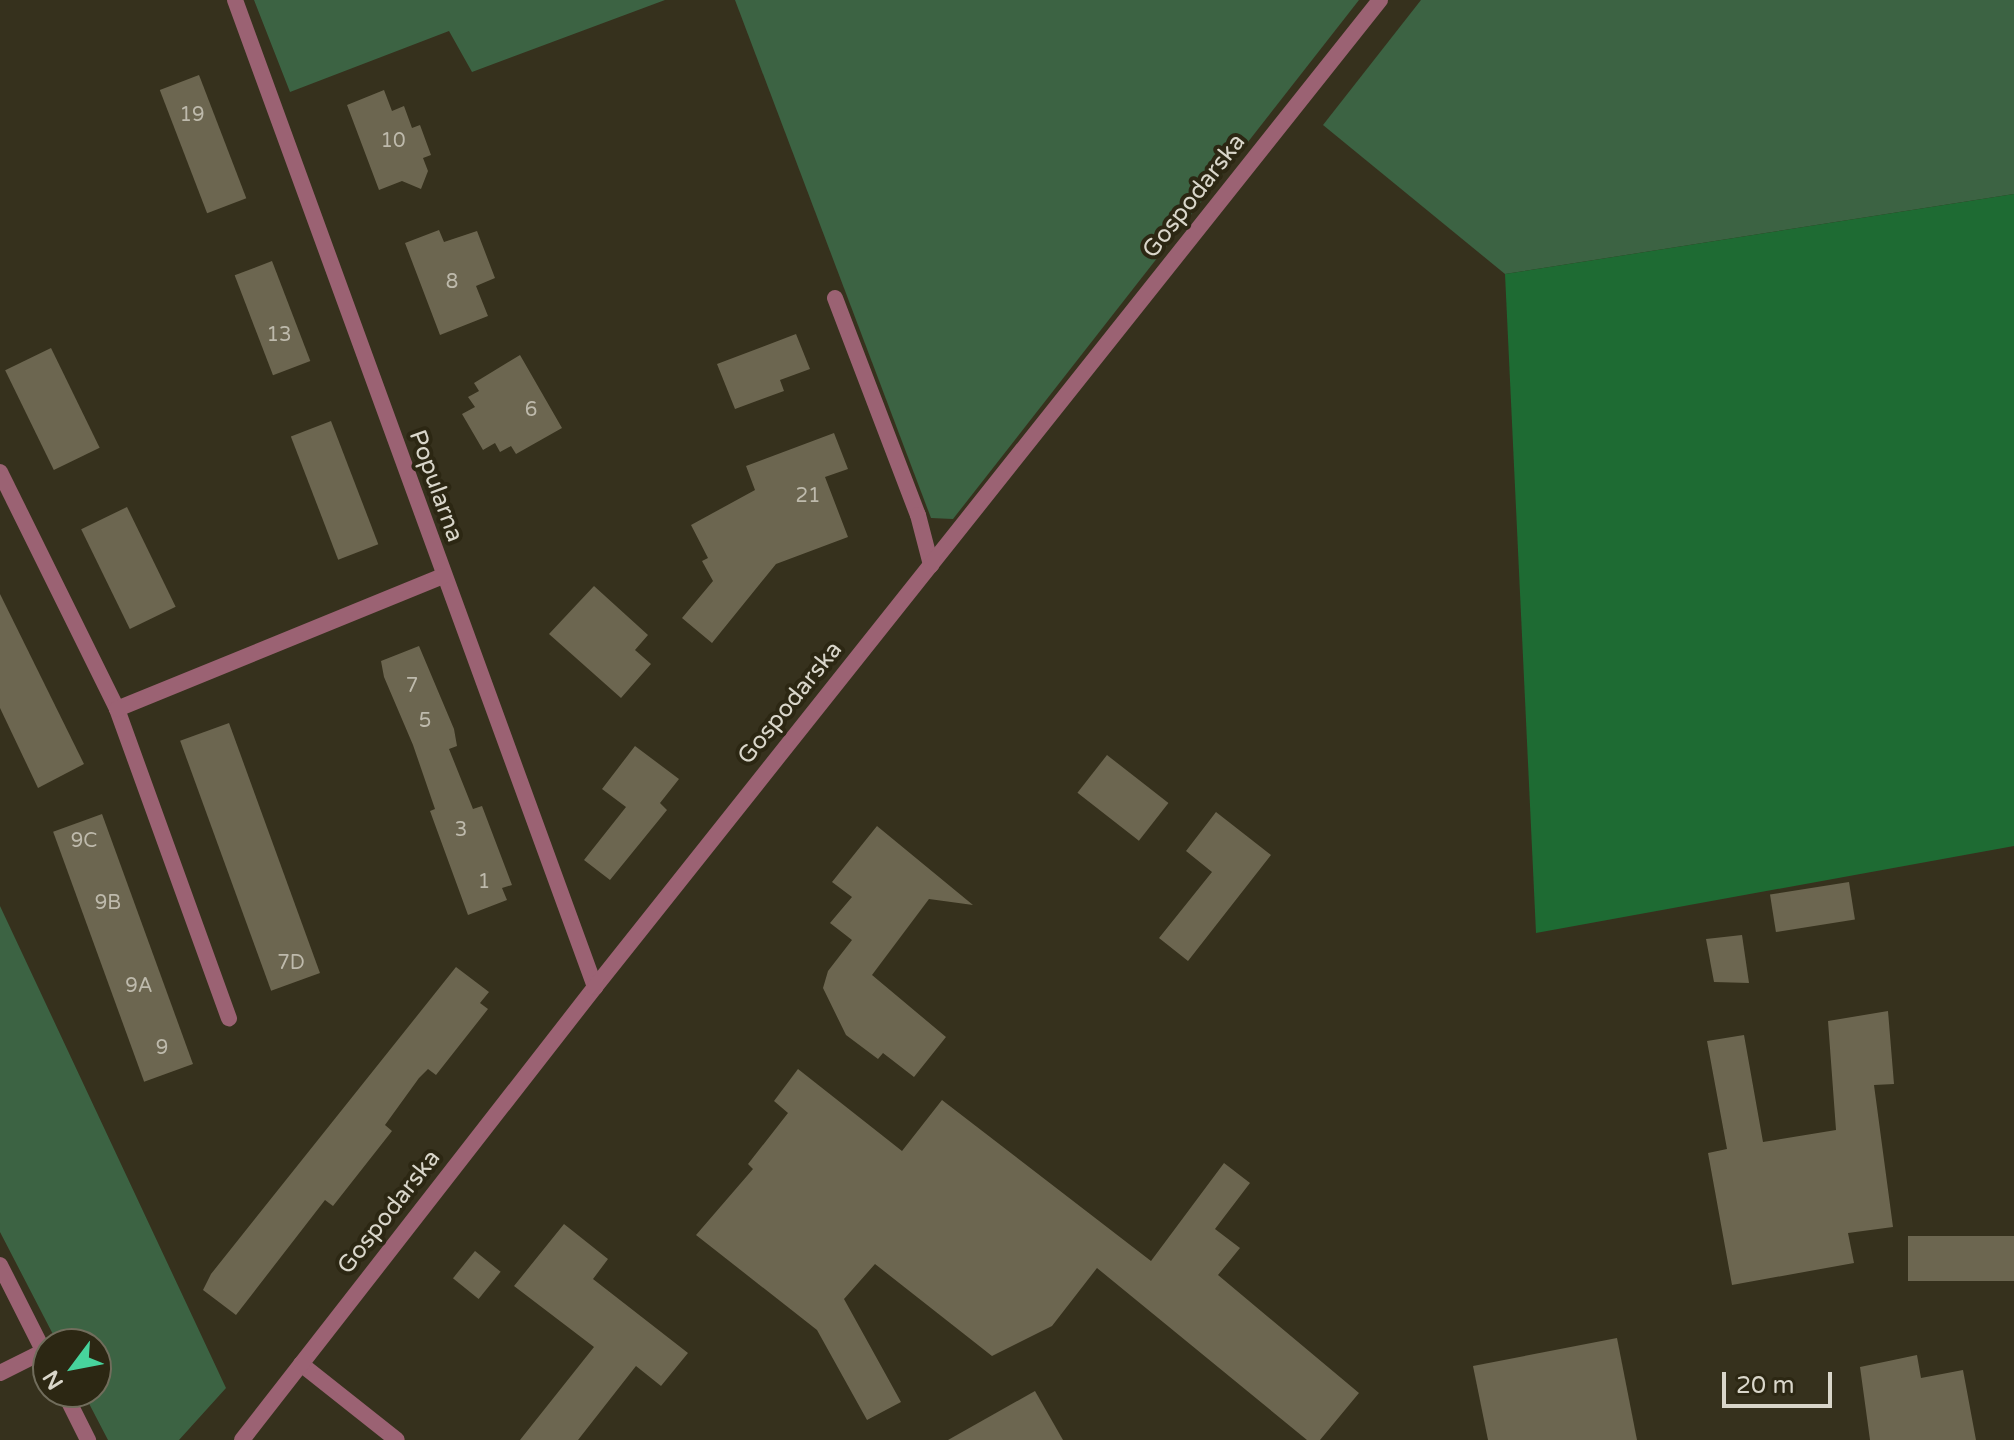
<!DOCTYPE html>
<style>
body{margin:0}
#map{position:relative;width:2014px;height:1440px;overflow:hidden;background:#36311d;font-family:"Varela Round",sans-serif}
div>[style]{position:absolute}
.green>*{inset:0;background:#3c6343}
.forest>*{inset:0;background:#1e6b33}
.building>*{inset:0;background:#6c6650;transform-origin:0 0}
.lane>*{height:16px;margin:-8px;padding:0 8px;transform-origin:8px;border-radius:8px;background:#9b6273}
.street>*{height:16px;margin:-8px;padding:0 8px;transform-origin:8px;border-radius:8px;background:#9b6273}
span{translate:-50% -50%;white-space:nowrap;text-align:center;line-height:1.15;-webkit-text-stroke:8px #2c2713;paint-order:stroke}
.number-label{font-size:20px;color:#bebaac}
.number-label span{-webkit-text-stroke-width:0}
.street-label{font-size:24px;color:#d9d6ca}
.north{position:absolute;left:32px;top:1328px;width:80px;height:80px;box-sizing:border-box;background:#2c2713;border:2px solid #716d5c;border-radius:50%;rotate:238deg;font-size:22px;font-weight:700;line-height:32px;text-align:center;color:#d9d6ca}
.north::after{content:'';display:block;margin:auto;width:28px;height:36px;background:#47d49d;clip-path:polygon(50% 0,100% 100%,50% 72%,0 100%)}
.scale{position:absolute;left:1722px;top:1372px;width:110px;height:36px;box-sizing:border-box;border:4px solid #d9d6ca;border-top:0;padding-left:10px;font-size:24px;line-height:28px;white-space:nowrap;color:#d9d6ca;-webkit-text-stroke:6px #2c2713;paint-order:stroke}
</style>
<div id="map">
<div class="green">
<div style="clip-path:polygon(254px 0,665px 0,472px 72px,449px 31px,290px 92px)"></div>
<div style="clip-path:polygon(735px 0,1359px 0,953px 519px,931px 518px)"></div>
<div style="clip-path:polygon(1421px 0,2014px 0,2014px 194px,1505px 274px,1323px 125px)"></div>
<div style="clip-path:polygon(0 906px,226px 1388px,179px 1440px,108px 1440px,83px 1392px,96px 1392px,96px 1344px,58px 1344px,0 1232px)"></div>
</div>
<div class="forest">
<div style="clip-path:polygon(2014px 194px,2014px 846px,1536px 933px,1505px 274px)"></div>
</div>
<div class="building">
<div style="left:199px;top:75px;width:132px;height:42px;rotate:69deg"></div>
<div style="clip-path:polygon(384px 90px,392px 111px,404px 106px,412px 128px,420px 125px,431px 155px,423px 158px,428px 171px,421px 189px,402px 181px,379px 190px,347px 105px)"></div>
<div style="clip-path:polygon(439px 230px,444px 242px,477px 231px,495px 278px,476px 286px,488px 316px,440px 335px,405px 243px)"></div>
<div style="left:272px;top:261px;width:107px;height:40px;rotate:69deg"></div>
<div style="clip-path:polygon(796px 334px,810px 369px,780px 380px,784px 391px,735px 409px,717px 364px)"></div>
<div style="left:51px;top:348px;width:111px;height:51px;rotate:64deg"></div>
<div style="clip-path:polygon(520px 355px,562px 428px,516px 454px,511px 446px,500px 452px,495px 443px,483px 450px,462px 414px,475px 407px,468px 397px,479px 391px,474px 383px)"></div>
<div style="left:331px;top:421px;width:132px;height:43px;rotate:69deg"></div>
<div style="clip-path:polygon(834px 433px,848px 469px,825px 477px,848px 537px,776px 564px,712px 643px,682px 618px,713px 581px,702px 561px,708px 558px,691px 525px,755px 490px,746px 466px)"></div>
<div style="left:127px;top:507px;width:111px;height:51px;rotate:64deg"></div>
<div style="clip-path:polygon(594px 586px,648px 635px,635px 650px,651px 664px,621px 698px,549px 634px)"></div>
<div style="clip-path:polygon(0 594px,84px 764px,38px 788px,0 708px)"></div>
<div style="clip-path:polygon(419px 646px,454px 729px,457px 746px,449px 749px,473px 809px,482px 806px,512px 885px,502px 888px,507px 900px,468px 915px,430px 811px,435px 809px,413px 745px,384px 677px,381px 661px)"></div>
<div style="left:229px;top:723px;width:266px;height:52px;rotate:70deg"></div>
<div style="clip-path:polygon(635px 746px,679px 779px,660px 803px,667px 810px,610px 880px,584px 860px,626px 807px,602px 789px)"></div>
<div style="left:1107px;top:755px;width:78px;height:48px;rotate:38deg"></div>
<div style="clip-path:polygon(1216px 812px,1271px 855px,1188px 961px,1159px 938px,1212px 872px,1186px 851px)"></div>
<div style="left:102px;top:814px;width:266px;height:52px;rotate:70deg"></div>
<div style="clip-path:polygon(877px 826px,973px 905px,929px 899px,872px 975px,946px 1037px,914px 1077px,883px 1053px,878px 1059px,846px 1035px,823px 988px,828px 971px,852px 940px,830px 923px,852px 897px,832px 882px)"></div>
<div style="left:1849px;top:882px;width:38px;height:80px;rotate:81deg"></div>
<div style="clip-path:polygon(1742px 935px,1749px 983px,1714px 982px,1706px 939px)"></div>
<div style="clip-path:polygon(456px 967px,489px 992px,480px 1003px,488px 1009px,436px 1075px,428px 1069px,419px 1078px,385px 1125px,392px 1131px,333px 1206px,325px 1200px,236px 1315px,203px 1290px,211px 1274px)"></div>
<div style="clip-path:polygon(1888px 1011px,1894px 1084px,1874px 1085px,1893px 1227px,1848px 1233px,1854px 1263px,1732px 1285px,1708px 1153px,1727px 1149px,1707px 1041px,1744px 1035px,1763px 1142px,1836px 1130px,1828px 1021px)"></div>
<div style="clip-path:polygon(798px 1069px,902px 1151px,942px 1100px,1151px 1261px,1224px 1163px,1250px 1183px,1215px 1229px,1240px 1248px,1218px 1275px,1359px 1393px,1320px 1440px,1307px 1440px,1097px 1268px,1052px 1326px,992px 1356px,875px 1264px,844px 1299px,901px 1402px,867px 1420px,817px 1330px,696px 1235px,753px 1169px,748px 1164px,788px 1113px,774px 1101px)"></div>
<div style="clip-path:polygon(564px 1224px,608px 1259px,593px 1279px,688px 1353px,661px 1386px,636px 1366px,578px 1440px,520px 1440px,594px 1347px,514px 1286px)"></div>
<div style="left:2014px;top:1236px;width:45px;height:106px;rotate:90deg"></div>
<div style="left:475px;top:1251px;width:33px;height:35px;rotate:39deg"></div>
<div style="clip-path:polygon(1617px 1338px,1637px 1440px,1488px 1440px,1473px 1366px)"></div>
<div style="clip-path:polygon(1917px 1355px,1921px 1378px,1963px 1370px,1976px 1440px,1870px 1440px,1860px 1367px)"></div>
<div style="clip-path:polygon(1035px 1391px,1063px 1440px,948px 1440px)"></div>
</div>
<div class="lane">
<div style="left:835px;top:298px;width:232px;rotate:69.1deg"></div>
<div style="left:918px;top:515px;width:52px;rotate:75.4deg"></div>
</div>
<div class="street">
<div style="left:235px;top:0;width:1051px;rotate:69.96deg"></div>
<div style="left:0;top:472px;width:264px;rotate:63.7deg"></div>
<div style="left:117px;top:709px;width:329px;rotate:70.1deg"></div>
<div style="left:117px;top:709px;width:352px;rotate:-22.2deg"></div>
<div style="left:0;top:1265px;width:106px;rotate:63.2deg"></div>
<div style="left:301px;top:1364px;width:122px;rotate:38.4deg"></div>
<div style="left:0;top:1373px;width:49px;rotate:-26.6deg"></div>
<div style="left:64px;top:1392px;width:54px;rotate:63.4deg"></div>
<div style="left:242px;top:1440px;width:574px;rotate:-52.07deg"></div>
<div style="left:595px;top:987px;width:1261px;rotate:-51.5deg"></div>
</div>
<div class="number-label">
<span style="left:192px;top:115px">19</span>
<span style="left:393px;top:141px">10</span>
<span style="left:452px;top:282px">8</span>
<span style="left:279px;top:335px">13</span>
<span style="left:531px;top:410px">6</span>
<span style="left:808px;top:496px">21</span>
<span style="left:412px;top:686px">7</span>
<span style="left:425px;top:721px">5</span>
<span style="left:461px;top:830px">3</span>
<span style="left:84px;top:841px">9C</span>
<span style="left:484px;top:882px">1</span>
<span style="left:108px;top:903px">9B</span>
<span style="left:291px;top:963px">7D</span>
<span style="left:139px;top:986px">9A</span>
<span style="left:162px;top:1048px">9</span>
</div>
<div class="street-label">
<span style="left:1194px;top:196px;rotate:-52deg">Gospodarska</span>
<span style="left:436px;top:486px;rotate:70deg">Popularna</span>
<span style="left:790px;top:703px;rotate:-51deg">Gospodarska</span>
<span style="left:389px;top:1212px;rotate:-52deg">Gospodarska</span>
</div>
<div class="north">N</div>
<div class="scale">20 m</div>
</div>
